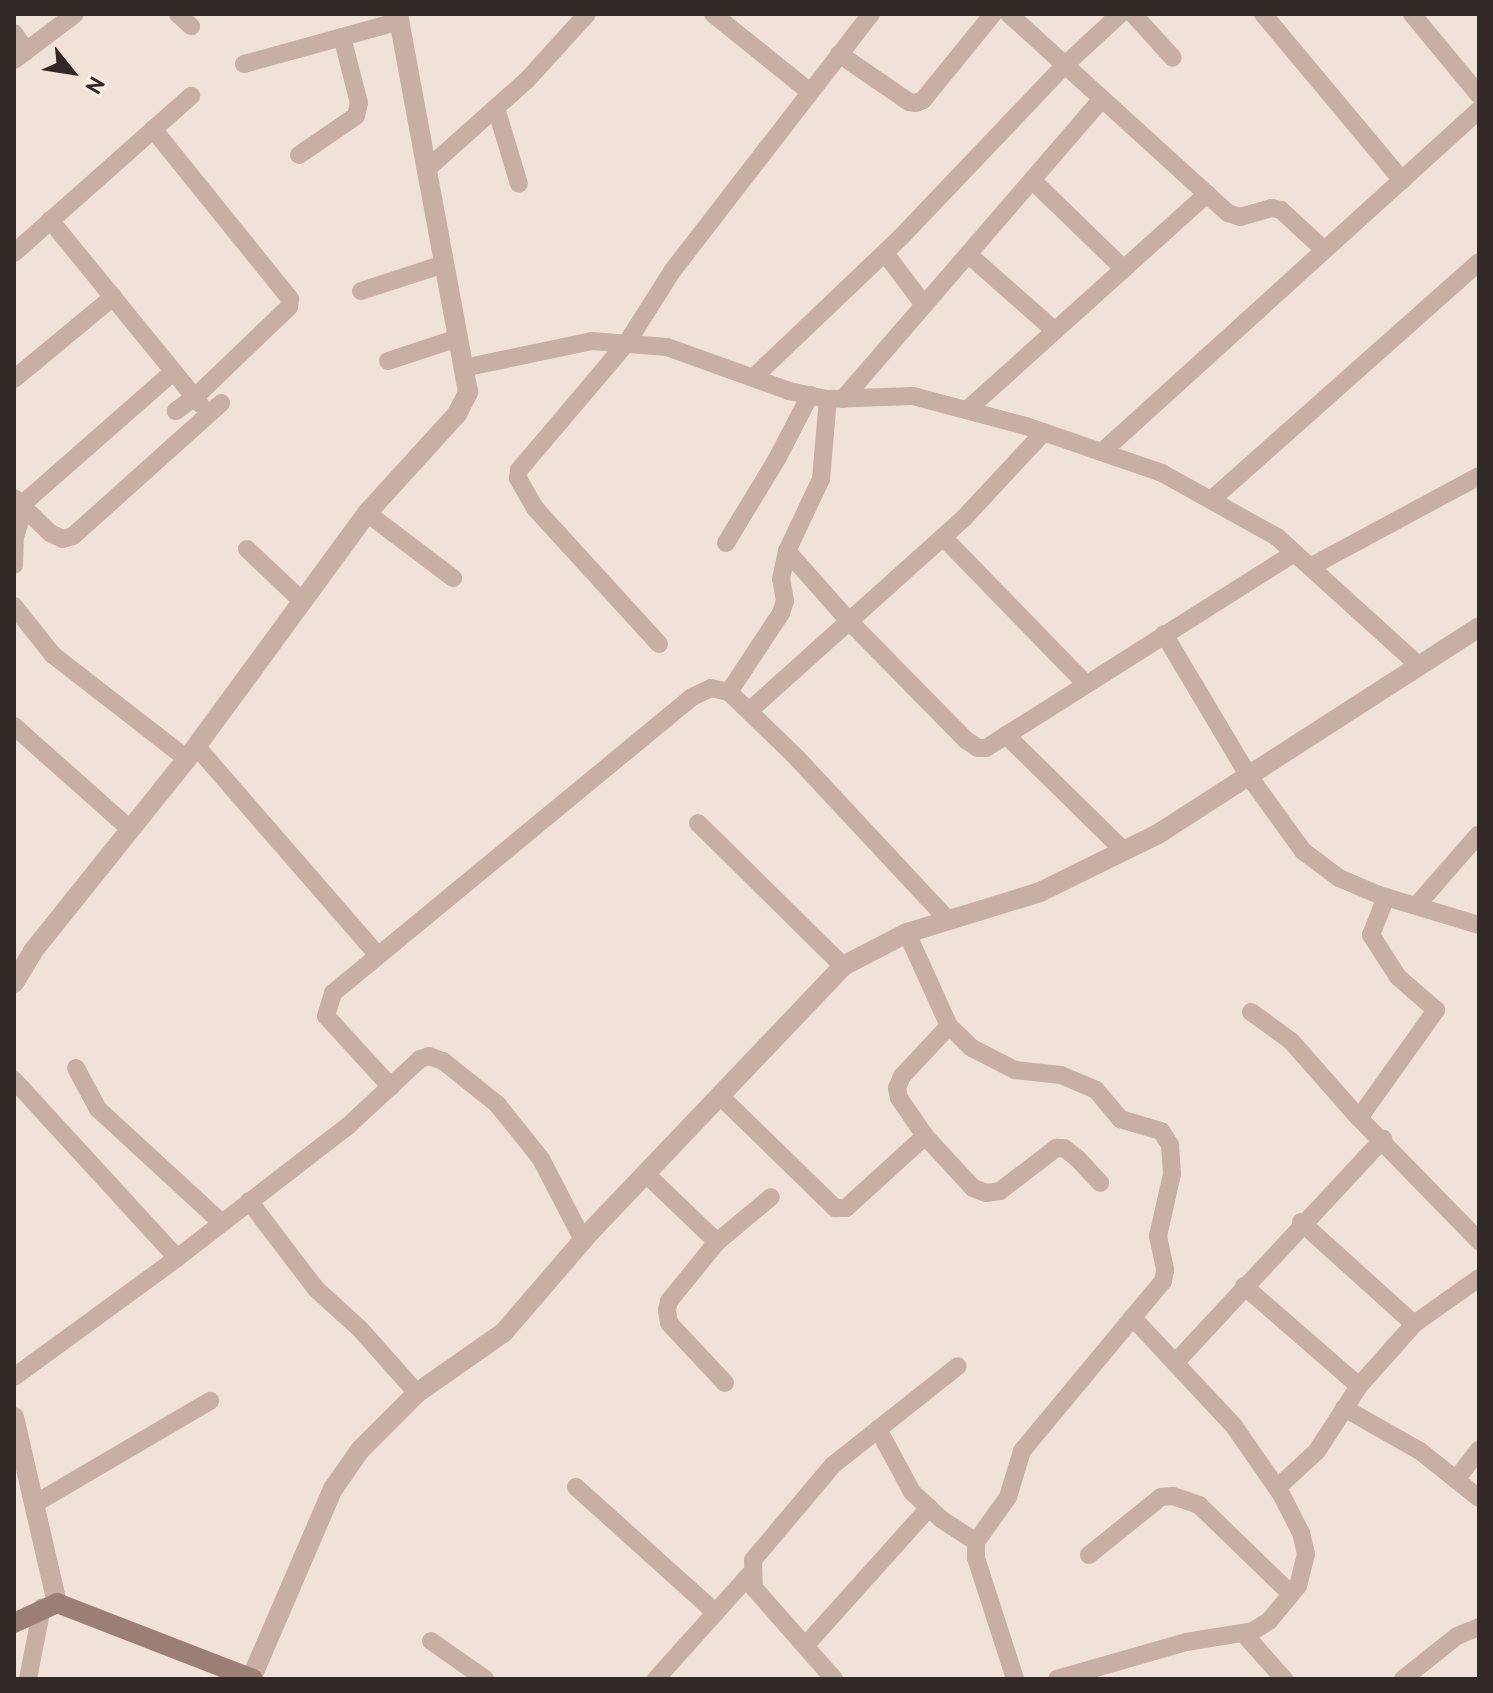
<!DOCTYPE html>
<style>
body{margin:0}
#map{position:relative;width:1493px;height:1693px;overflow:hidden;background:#f0e2d7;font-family:Overpass,sans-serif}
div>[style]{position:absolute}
.minor>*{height:18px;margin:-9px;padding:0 9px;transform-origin:9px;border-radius:9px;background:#c7b0a3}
.tertiary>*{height:20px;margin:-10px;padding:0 10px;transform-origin:10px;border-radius:10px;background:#c7b0a3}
.secondary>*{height:20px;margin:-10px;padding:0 10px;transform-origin:10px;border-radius:10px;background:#9b7f75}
span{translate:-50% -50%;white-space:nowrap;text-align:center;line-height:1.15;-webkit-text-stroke:6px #f8ece2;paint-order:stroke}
.frame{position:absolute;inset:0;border:16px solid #322825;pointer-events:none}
.north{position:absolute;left:32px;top:32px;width:80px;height:80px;-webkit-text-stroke:6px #f8ece2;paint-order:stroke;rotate:120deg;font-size:22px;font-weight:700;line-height:32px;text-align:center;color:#322825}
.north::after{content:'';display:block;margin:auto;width:28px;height:36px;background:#322825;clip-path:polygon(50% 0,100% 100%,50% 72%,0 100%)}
</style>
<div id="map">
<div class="minor">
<div style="left:178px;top:14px;width:18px;rotate:43deg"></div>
<div style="left:713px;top:14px;width:124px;rotate:38.8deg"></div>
<div style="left:1009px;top:14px;width:296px;rotate:42.3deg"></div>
<div style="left:1228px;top:213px;width:13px;rotate:18deg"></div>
<div style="left:1240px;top:217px;width:33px;rotate:-16deg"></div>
<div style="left:1272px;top:208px;width:9px;rotate:13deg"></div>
<div style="left:1281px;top:210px;width:59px;rotate:42.9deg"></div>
<div style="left:1133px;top:14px;width:59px;rotate:47.7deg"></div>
<div style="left:1263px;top:14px;width:217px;rotate:50.1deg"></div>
<div style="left:1412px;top:14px;width:105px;rotate:50.4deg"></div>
<div style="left:14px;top:33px;width:22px;rotate:56deg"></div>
<div style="left:839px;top:54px;width:85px;rotate:34.4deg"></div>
<div style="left:909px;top:102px;width:7px;rotate:8deg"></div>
<div style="left:916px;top:103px;width:8px;rotate:-23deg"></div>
<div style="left:923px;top:100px;width:111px;rotate:-50.9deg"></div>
<div style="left:14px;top:60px;width:76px;rotate:-37deg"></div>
<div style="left:244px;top:64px;width:162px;rotate:-15.4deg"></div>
<div style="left:496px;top:108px;width:79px;rotate:73.2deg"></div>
<div style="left:153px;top:129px;width:218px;rotate:51.1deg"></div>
<div style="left:290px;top:299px;width:8px;rotate:97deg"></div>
<div style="left:289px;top:307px;width:130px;rotate:136.2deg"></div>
<div style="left:195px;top:397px;width:24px;rotate:144deg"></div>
<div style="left:299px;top:155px;width:69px;rotate:-34.4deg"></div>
<div style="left:356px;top:116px;width:13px;rotate:-77deg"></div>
<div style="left:359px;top:103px;width:68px;rotate:-104.4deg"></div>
<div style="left:427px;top:169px;width:134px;rotate:-41.7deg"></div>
<div style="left:527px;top:80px;width:89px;rotate:-47.7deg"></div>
<div style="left:1032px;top:180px;width:128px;rotate:44.1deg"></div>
<div style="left:50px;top:220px;width:237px;rotate:50.8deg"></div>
<div style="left:14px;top:253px;width:237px;rotate:-41.6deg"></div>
<div style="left:885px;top:253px;width:65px;rotate:53.1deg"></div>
<div style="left:968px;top:254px;width:116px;rotate:41.5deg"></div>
<div style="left:361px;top:291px;width:87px;rotate:-18deg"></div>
<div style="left:388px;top:361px;width:74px;rotate:-18.2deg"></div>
<div style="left:463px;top:368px;width:132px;rotate:-11.8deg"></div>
<div style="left:592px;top:341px;width:75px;rotate:4.6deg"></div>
<div style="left:667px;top:347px;width:130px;rotate:19.8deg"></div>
<div style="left:789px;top:391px;width:40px;rotate:12deg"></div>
<div style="left:828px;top:399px;width:85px;rotate:-2deg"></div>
<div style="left:913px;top:396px;width:117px;rotate:14.9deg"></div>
<div style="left:1026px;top:426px;width:144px;rotate:19.1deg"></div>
<div style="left:1162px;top:473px;width:132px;rotate:29.1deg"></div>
<div style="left:1277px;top:537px;width:189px;rotate:42.2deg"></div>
<div style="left:753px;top:378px;width:204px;rotate:-43.6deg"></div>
<div style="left:901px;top:237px;width:238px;rotate:-46.4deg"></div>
<div style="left:1065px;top:65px;width:75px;rotate:-42.8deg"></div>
<div style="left:14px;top:379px;width:129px;rotate:-39.6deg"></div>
<div style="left:843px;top:399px;width:396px;rotate:-49.2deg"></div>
<div style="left:967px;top:410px;width:323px;rotate:-42deg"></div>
<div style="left:1102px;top:452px;width:509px;rotate:-42.21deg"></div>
<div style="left:14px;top:498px;width:50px;rotate:44.2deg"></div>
<div style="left:50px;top:533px;width:14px;rotate:25deg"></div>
<div style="left:63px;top:539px;width:10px;rotate:-17deg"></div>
<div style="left:73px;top:536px;width:199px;rotate:-41.9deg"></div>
<div style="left:1211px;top:500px;width:358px;rotate:-41.6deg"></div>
<div style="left:367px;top:513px;width:108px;rotate:37.1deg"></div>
<div style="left:943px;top:537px;width:204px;rotate:45.8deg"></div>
<div style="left:726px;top:543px;width:100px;rotate:-58.8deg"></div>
<div style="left:778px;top:457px;width:70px;rotate:-62.7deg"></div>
<div style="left:247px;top:549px;width:77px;rotate:43.4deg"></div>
<div style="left:787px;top:551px;width:94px;rotate:48.5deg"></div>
<div style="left:849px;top:621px;width:167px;rotate:45.5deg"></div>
<div style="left:966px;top:740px;width:14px;rotate:34deg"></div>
<div style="left:978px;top:748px;width:8px"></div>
<div style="left:986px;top:748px;width:365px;rotate:-32.3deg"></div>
<div style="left:14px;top:565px;width:28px;rotate:-88deg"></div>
<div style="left:15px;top:537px;width:38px;rotate:-73deg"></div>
<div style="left:26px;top:501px;width:196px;rotate:-41.3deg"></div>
<div style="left:1310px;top:567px;width:192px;rotate:-28.3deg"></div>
<div style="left:14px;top:606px;width:63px;rotate:51.5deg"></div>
<div style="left:53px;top:655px;width:170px;rotate:37.8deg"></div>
<div style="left:1164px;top:634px;width:164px;rotate:59.2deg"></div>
<div style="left:1248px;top:775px;width:94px;rotate:54.1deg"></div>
<div style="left:1303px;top:851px;width:45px;rotate:36.9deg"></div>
<div style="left:1339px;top:878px;width:43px;rotate:23deg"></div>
<div style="left:1379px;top:895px;width:104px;rotate:16.7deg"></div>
<div style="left:659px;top:644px;width:184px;rotate:-132.4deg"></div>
<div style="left:535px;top:508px;width:34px;rotate:-120deg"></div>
<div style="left:518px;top:478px;width:8px;rotate:-83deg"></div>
<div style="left:519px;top:470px;width:165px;rotate:-49.7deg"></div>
<div style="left:626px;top:344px;width:88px;rotate:-57.6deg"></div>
<div style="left:673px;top:270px;width:324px;rotate:-52.3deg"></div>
<div style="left:729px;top:692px;width:95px;rotate:-56.6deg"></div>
<div style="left:781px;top:613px;width:13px;rotate:-72deg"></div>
<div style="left:785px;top:601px;width:22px;rotate:-100deg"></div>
<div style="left:781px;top:579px;width:29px;rotate:-78deg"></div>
<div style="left:787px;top:551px;width:80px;rotate:-64.7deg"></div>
<div style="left:821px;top:479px;width:80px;rotate:-85deg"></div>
<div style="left:749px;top:711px;width:289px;rotate:-41.9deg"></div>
<div style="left:964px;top:518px;width:117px;rotate:-47.1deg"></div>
<div style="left:14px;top:726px;width:155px;rotate:41.6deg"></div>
<div style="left:1006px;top:735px;width:165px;rotate:44.5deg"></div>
<div style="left:196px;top:746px;width:277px;rotate:49deg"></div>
<div style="left:698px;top:823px;width:204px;rotate:44.6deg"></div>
<div style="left:1417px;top:905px;width:94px;rotate:-48.9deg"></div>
<div style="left:907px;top:933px;width:102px;rotate:65.7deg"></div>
<div style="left:949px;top:1026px;width:32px;rotate:44deg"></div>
<div style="left:972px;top:1048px;width:48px;rotate:27.1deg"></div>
<div style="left:1015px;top:1070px;width:46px;rotate:6.2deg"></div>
<div style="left:1061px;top:1075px;width:38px;rotate:23deg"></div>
<div style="left:1096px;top:1090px;width:38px;rotate:50deg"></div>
<div style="left:1120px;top:1119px;width:43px;rotate:16.3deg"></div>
<div style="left:1161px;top:1131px;width:17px;rotate:57deg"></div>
<div style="left:1170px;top:1145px;width:29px;rotate:86deg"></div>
<div style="left:1172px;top:1174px;width:64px;rotate:102.7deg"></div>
<div style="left:1158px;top:1236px;width:35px;rotate:78deg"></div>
<div style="left:1165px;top:1270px;width:11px;rotate:100deg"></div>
<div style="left:1163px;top:1281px;width:221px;rotate:129.7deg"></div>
<div style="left:1022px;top:1451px;width:48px;rotate:106.9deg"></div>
<div style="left:1008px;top:1497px;width:55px;rotate:125.4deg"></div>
<div style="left:976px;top:1542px;width:16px;rotate:90deg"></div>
<div style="left:976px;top:1558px;width:127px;rotate:72.1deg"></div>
<div style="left:1251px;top:1012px;width:49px;rotate:35.9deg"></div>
<div style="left:1291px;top:1041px;width:103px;rotate:48.6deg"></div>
<div style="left:1359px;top:1118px;width:172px;rotate:45.7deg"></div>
<div style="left:949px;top:1026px;width:69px;rotate:133.2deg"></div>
<div style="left:902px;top:1076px;width:13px;rotate:113deg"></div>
<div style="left:897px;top:1088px;width:10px;rotate:79deg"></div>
<div style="left:899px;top:1098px;width:46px;rotate:55.6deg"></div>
<div style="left:925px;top:1136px;width:71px;rotate:47.3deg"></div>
<div style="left:973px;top:1188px;width:14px;rotate:21deg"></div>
<div style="left:986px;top:1193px;width:14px;rotate:-8deg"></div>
<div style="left:1000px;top:1191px;width:71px;rotate:-37.5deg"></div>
<div style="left:1056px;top:1148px;width:8px"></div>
<div style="left:1064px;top:1148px;width:16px;rotate:38deg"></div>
<div style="left:1077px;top:1158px;width:34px;rotate:47deg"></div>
<div style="left:76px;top:1068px;width:47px;rotate:61.8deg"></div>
<div style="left:98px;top:1109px;width:167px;rotate:42.6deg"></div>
<div style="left:14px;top:1080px;width:241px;rotate:47.5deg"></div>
<div style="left:391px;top:1087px;width:96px;rotate:-132.5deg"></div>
<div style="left:326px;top:1016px;width:24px;rotate:-73deg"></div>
<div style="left:333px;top:993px;width:465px;rotate:-39.5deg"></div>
<div style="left:692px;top:697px;width:21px;rotate:-25deg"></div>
<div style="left:711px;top:688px;width:18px;rotate:13deg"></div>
<div style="left:729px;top:692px;width:95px;rotate:44.1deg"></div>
<div style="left:797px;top:758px;width:221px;rotate:47deg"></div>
<div style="left:720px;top:1096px;width:161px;rotate:44.2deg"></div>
<div style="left:835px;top:1208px;width:11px"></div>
<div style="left:846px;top:1208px;width:107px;rotate:-42.3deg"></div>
<div style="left:1359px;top:1118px;width:133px;rotate:-54.5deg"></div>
<div style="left:1436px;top:1010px;width:50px;rotate:-139deg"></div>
<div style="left:1398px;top:977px;width:50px;rotate:-122.7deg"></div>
<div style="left:1371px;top:935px;width:41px;rotate:-68.5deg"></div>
<div style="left:646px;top:1174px;width:98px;rotate:43.8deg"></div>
<div style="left:249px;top:1201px;width:111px;rotate:52.7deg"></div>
<div style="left:316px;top:1289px;width:59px;rotate:42.3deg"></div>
<div style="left:360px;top:1329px;width:86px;rotate:48.3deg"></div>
<div style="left:1301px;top:1222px;width:152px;rotate:42.1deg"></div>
<div style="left:1244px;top:1286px;width:152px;rotate:41deg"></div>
<div style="left:1175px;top:1363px;width:306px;rotate:-47.1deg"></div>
<div style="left:14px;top:1377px;width:202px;rotate:-36.1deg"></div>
<div style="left:177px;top:1258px;width:217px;rotate:-37.7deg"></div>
<div style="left:349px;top:1125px;width:97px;rotate:-42.9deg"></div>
<div style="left:420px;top:1059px;width:9px;rotate:-18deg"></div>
<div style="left:429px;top:1056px;width:15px;rotate:20deg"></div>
<div style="left:443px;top:1061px;width:69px;rotate:38.5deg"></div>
<div style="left:497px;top:1104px;width:70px;rotate:51.3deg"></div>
<div style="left:541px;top:1159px;width:91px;rotate:62.6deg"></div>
<div style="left:725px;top:1383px;width:82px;rotate:-133deg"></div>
<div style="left:669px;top:1323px;width:13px;rotate:-99deg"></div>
<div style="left:667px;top:1310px;width:9px;rotate:-77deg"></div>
<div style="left:669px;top:1301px;width:76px;rotate:-50.9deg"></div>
<div style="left:717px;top:1242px;width:70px;rotate:-39.8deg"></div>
<div style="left:1344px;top:1408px;width:87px;rotate:29.5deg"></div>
<div style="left:1420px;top:1451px;width:75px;rotate:38.5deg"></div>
<div style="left:878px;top:1429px;width:72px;rotate:61.6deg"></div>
<div style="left:912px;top:1492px;width:40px;rotate:43deg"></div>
<div style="left:941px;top:1519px;width:42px;rotate:33.3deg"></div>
<div style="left:1456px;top:1480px;width:38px;rotate:-53deg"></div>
<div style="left:576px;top:1487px;width:188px;rotate:42deg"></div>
<div style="left:1277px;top:1488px;width:54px;rotate:-42.8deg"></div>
<div style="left:1317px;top:1451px;width:77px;rotate:-57.1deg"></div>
<div style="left:1359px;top:1386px;width:83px;rotate:-48.4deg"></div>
<div style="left:1414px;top:1324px;width:80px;rotate:-35.3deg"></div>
<div style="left:36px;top:1503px;width:202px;rotate:-30.4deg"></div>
<div style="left:1089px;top:1555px;width:92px;rotate:-38.9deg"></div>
<div style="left:1161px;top:1497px;width:12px;rotate:-5deg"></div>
<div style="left:1173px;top:1496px;width:28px;rotate:19deg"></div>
<div style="left:1199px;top:1505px;width:128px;rotate:44.1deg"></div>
<div style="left:1243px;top:1633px;width:62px;rotate:48.3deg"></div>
<div style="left:431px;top:1641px;width:66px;rotate:35.1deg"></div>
<div style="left:805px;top:1646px;width:186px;rotate:-48.1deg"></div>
<div style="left:28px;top:1679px;width:73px;rotate:-79deg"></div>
<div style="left:656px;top:1679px;width:142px;rotate:-48.1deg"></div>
<div style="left:834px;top:1679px;width:121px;rotate:-131.3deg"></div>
<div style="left:754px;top:1588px;width:28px;rotate:-92deg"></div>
<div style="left:753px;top:1560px;width:124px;rotate:-49.9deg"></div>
<div style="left:833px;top:1465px;width:159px;rotate:-38.4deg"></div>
<div style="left:1057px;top:1679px;width:134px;rotate:-16deg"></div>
<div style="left:1186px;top:1642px;width:68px;rotate:-9.3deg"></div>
<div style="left:1253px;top:1631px;width:19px;rotate:-32deg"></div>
<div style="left:1269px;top:1621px;width:45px;rotate:-50.4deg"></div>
<div style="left:1298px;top:1586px;width:33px;rotate:-76deg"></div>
<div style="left:1306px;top:1554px;width:22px;rotate:-103deg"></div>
<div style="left:1301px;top:1533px;width:44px;rotate:-117.1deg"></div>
<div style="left:1281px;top:1494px;width:83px;rotate:-124.7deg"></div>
<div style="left:1234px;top:1426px;width:149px;rotate:-133.1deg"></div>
<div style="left:1403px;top:1679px;width:69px;rotate:-38.5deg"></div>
<div style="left:1457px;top:1636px;width:24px;rotate:-22deg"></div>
</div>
<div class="tertiary">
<div style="left:14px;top:983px;width:37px;rotate:-59deg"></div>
<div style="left:33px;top:951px;width:246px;rotate:-51.3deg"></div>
<div style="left:187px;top:759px;width:305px;rotate:-53.8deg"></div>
<div style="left:367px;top:513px;width:134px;rotate:-47.7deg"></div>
<div style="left:457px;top:414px;width:25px;rotate:-63deg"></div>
<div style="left:468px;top:392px;width:384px;rotate:-100.5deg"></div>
<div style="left:14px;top:1417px;width:191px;rotate:77deg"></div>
<div style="left:251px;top:1679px;width:207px;rotate:-66.7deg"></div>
<div style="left:333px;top:1489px;width:47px;rotate:-55.3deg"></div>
<div style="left:360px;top:1450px;width:81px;rotate:-45deg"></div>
<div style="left:417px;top:1393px;width:106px;rotate:-35deg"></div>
<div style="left:504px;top:1332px;width:132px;rotate:-49.3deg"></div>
<div style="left:590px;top:1232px;width:367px;rotate:-46.4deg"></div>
<div style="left:843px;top:966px;width:72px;rotate:-27.3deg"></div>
<div style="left:907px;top:933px;width:139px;rotate:-17.1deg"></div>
<div style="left:1040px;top:892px;width:131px;rotate:-26.2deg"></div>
<div style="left:1158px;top:834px;width:382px;rotate:-32.8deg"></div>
</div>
<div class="secondary">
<div style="left:14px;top:1623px;width:47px;rotate:-24.9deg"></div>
<div style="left:57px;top:1603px;width:210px;rotate:21.2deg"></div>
</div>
<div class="frame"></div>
<div class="north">N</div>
</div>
